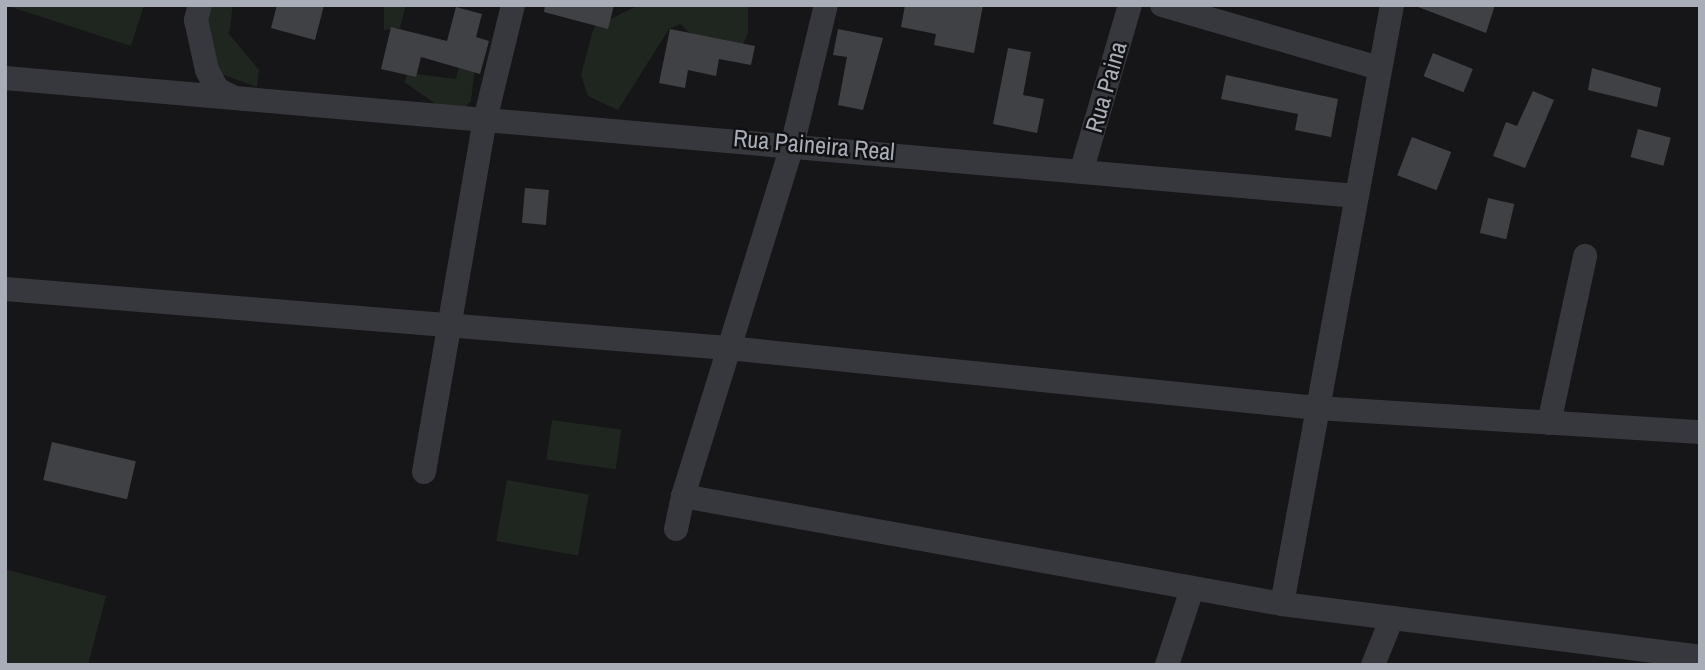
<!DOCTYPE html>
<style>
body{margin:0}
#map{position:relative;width:1705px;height:670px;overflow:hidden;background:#161618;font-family:"Archivo Narrow",sans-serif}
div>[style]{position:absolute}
.green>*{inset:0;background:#1e261f;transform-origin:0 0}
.building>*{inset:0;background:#404145;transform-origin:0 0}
.minor>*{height:24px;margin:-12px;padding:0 12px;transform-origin:12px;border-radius:12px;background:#37383d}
span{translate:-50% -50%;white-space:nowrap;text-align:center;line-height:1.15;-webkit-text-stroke:5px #111113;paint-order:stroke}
.street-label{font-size:24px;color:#a8adb8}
.frame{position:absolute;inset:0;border:7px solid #a8adb8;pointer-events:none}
</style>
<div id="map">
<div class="green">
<div style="clip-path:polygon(5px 5px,144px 5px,131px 46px)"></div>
<div style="clip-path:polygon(193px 5px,233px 5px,229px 34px,259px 70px,257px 87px,221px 74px)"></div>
<div style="clip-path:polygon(384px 5px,406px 5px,400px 28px,384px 30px)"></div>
<div style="clip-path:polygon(639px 5px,748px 5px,748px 33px,743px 44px,695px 55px,689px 32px,680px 24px,669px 29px,618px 110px,588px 96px,581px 75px,594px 27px)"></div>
<div style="clip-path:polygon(459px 66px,475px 66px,471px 101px,455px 117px,404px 82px,408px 73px,456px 79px)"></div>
<div style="left:552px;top:420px;width:70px;height:40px;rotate:8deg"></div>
<div style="left:507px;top:480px;width:83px;height:62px;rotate:10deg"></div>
<div style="clip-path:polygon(5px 569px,106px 596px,88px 665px,5px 665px)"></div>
</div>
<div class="building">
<div style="clip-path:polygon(277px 5px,324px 5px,315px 40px,271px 28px)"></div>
<div style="clip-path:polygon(545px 5px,614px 5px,608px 29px,544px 12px)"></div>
<div style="clip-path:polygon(905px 5px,983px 5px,974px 53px,934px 45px,936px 34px,901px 27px)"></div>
<div style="clip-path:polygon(1413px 5px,1495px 5px,1486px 33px)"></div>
<div style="clip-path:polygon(456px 7px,482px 14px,476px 37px,489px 41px,480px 74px,421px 57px,416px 77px,381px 69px,391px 27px,447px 41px)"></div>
<div style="clip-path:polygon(670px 29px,755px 46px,751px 65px,719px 59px,716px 76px,688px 70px,685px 88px,659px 83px)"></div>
<div style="clip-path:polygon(838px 29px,883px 38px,863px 110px,838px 105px,847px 57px,833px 55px)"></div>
<div style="clip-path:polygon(1008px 48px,1031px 52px,1023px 95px,1044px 99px,1037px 133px,993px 124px)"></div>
<div style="left:1433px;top:53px;width:43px;height:25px;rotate:22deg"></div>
<div style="clip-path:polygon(1592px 68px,1661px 88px,1657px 107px,1588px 90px)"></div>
<div style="clip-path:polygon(1226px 75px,1338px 99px,1331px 137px,1295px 130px,1298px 114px,1221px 99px)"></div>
<div style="clip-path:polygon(1533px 91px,1554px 100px,1525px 168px,1493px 156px,1506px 122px,1517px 126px)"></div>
<div style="left:1638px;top:129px;width:34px;height:29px;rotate:15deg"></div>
<div style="left:1412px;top:137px;width:42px;height:41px;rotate:21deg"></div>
<div style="left:525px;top:188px;width:24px;height:35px;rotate:5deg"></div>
<div style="left:1488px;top:198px;width:27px;height:36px;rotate:13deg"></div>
<div style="left:52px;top:442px;width:86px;height:39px;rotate:13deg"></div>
</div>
<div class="minor">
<div style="left:200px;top:5px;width:16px;rotate:105deg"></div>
<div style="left:196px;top:20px;width:51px;rotate:77.6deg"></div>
<div style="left:207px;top:70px;width:21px;rotate:62deg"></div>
<div style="left:217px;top:89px;width:20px;rotate:27deg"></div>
<div style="left:1162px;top:5px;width:226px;rotate:16.2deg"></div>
<div style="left:5px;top:78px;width:1357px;rotate:4.99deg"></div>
<div style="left:1082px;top:169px;width:171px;rotate:-73.7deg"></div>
<div style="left:5px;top:289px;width:725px;rotate:4.67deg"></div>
<div style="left:728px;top:348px;width:592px;rotate:5.82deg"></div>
<div style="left:1317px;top:408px;width:384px;rotate:3.6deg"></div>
<div style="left:1549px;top:423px;width:171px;rotate:-77.8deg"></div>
<div style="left:424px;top:472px;width:357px;rotate:-80.2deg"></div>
<div style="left:485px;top:120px;width:118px;rotate:-76.3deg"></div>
<div style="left:683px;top:496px;width:371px;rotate:-72.7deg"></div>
<div style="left:793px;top:142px;width:141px;rotate:-76.5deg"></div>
<div style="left:676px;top:529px;width:34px;rotate:-78deg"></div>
<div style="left:683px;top:496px;width:609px;rotate:10.22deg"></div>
<div style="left:1282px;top:604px;width:421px;rotate:7.2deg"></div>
<div style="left:1282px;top:604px;width:609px;rotate:-79.59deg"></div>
<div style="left:1167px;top:665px;width:80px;rotate:-71.8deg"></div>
<div style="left:1373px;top:665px;width:51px;rotate:-68deg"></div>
</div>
<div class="street-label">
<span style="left:1106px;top:87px;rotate:-74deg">Rua Paina</span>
<span style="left:814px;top:145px;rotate:5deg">Rua Paineira Real</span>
</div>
<div class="frame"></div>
</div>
